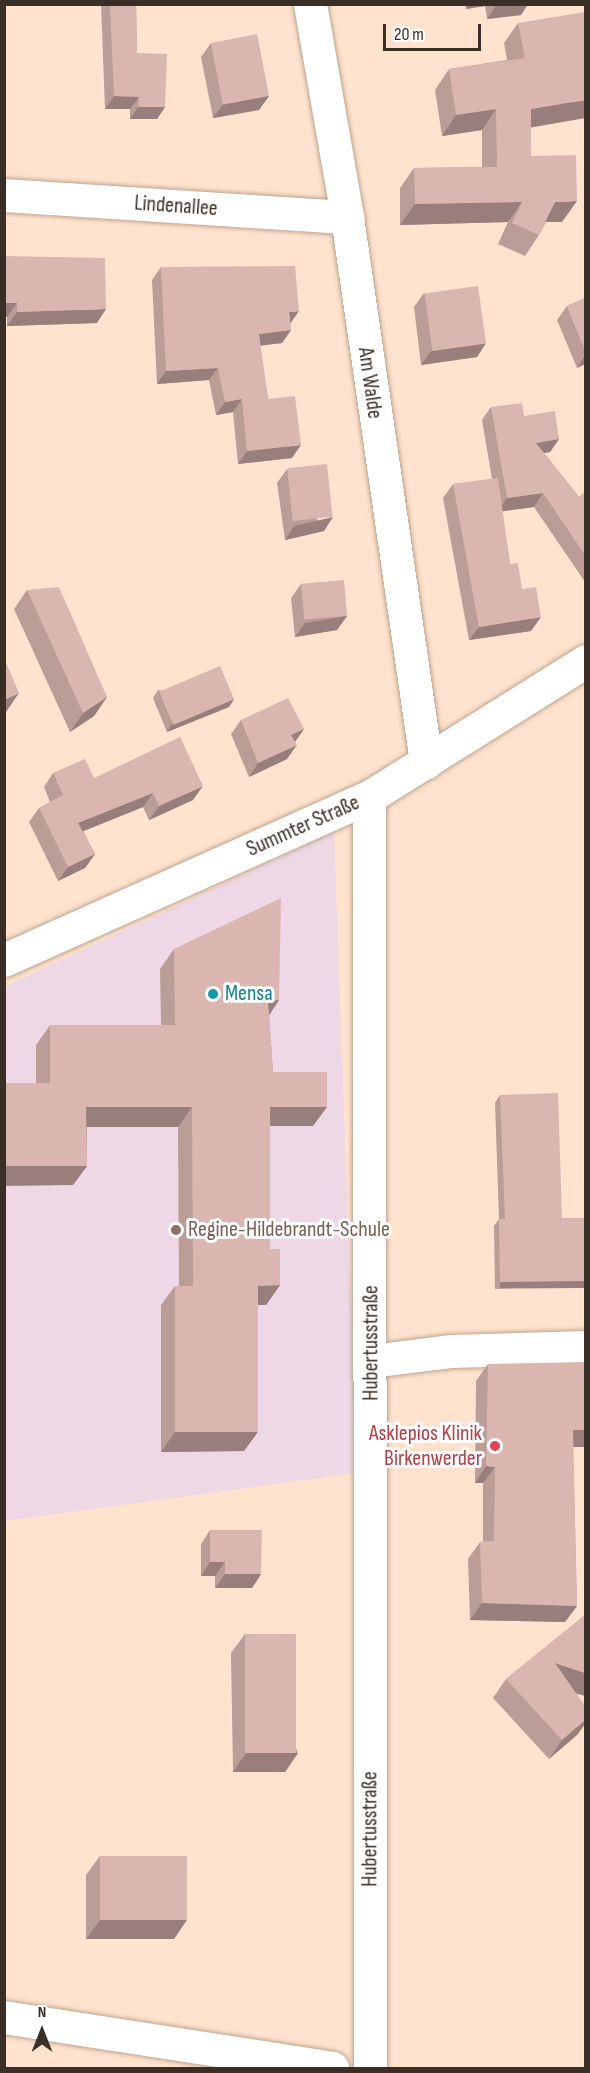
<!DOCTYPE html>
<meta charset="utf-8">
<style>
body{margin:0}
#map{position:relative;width:590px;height:2073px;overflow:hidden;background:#ffe3ce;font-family:"Sofia Sans Condensed",sans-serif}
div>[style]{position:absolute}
.education>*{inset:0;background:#eed8e5}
.roads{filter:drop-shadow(0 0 2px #bea48f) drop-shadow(0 0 2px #bea48f)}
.minor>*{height:33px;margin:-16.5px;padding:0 16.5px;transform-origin:16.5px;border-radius:16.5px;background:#fff}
.wall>*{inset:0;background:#bb9d98}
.shaded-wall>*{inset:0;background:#997f7c;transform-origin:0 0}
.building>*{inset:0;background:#dab6b1;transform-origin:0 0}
.dots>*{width:16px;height:16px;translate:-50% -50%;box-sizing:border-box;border:3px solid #fff;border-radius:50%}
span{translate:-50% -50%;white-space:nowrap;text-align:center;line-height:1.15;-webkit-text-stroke:6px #fff;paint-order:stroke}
.street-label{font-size:22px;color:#3a2f27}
.culture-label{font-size:22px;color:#0d838f}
.left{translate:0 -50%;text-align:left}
.education-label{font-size:22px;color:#785e54}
.health-label{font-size:22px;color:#be3a42}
.right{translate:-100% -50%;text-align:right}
.frame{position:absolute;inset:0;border:6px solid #3a2f27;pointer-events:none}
.north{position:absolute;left:12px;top:2001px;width:60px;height:60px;-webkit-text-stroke:4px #fff;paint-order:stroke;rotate:0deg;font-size:16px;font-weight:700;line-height:24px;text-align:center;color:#3a2f27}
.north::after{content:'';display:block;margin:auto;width:21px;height:27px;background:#3a2f27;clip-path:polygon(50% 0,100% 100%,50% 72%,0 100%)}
.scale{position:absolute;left:383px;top:24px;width:98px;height:27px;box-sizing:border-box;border:3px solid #3a2f27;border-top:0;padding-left:8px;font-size:18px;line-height:21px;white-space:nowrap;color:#3a2f27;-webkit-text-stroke:4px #fff;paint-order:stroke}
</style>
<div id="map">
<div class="education">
<div style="clip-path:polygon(334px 832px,357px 1473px,5px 1521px,4px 987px)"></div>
</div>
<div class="roads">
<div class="minor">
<div style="left:310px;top:4px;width:216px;rotate:80.1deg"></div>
<div style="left:347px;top:217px;width:551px;rotate:81.75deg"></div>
<div style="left:4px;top:195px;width:344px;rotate:3.7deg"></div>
<div style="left:369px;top:797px;width:1271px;rotate:89.95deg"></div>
<div style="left:4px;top:960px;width:400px;rotate:-24.1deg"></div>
<div style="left:369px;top:797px;width:256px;rotate:-32.1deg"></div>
<div style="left:371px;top:1361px;width:81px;rotate:-7.1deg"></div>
<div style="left:451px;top:1351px;width:135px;rotate:-1.7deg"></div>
<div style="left:4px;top:2017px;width:332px;rotate:8.8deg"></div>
</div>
</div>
<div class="wall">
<div style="clip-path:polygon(101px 4px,136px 4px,137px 53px,165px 107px,157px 119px,130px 119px,130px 109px,105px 109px)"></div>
<div style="clip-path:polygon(465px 4px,528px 4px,521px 15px,487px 19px,485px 6px,466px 9px)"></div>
<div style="clip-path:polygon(518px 23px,585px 118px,531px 127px,531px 156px,562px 222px,546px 222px,539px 235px,525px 256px,498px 244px,508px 222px,400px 225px,400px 188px,414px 168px,482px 167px,482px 130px,442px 136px,435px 90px,449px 69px,507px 60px,504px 43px)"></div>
<div style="clip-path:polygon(211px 43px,269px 96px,259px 110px,213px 118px,201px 57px)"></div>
<div style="clip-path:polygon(4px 256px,97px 323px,7px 326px,7px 317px,4px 317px)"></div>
<div style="clip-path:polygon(161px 267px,290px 324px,291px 330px,282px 343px,260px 345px,268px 399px,292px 458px,238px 464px,233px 412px,216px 415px,209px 380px,157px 384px,152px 280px)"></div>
<div style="clip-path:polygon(424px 293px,486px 343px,477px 357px,421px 365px,414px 307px)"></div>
<div style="clip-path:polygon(585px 298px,585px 364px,577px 368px,557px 320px,567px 306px)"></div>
<div style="clip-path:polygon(491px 407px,524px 416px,559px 439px,550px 452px,544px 453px,579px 497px,585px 492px,585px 582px,534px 507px,502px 511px,510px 564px,522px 589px,531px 631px,469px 640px,443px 498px,453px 484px,492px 479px,482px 420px)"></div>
<div style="clip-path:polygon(287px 469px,324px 531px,285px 540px,277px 483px)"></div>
<div style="clip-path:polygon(301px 584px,347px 616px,337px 630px,295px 637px,291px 598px)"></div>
<div style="clip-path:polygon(27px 590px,107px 697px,94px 716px,70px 732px,14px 609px)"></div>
<div style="clip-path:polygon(158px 690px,234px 699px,229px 707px,167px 732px,153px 698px)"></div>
<div style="clip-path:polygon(241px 720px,304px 729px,295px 742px,287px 759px,249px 777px,231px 734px)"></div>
<div style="clip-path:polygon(53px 773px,94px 778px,193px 800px,149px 820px,143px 807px,83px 831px,95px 854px,85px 868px,58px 881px,29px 822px,39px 808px,50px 802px,44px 787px)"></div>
<div style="clip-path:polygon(174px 949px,279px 1000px,269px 1015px,273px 1072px,313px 1126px,270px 1126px,270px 1249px,280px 1285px,266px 1305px,258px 1305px,244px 1451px,161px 1452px,161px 1305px,175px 1286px,179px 1286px,178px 1127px,87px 1127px,87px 1166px,73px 1185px,36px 1083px,36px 1045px,50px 1025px,161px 1025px,160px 969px)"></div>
<div style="clip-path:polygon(500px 1095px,562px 1218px,585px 1218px,585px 1288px,495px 1289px,494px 1226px,499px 1219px,495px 1103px)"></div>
<div style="clip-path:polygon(488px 1364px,573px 1447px,577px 1606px,565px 1622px,470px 1620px,468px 1559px,480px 1542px,483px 1542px,483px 1483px,475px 1483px,476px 1381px)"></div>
<div style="clip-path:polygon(210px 1530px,261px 1574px,252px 1588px,215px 1588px,215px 1576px,201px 1576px,201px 1544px)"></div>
<div style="clip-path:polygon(585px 1615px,585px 1696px,577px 1694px,578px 1734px,549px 1759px,493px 1698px,506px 1679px)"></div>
<div style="clip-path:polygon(245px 1634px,298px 1753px,285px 1772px,233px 1772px,231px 1653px)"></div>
<div style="clip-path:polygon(100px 1856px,174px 1939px,86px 1939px,86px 1875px)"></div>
</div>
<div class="shaded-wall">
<div style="clip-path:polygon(469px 4px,486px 4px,485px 6px,466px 9px)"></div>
<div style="clip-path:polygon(497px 4px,528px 4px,521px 15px,487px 19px)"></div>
<div style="clip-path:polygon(114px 96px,139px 97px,130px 109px,105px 109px)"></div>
<div style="clip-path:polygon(269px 96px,259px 110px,213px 118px,223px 104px)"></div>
<div style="clip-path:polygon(585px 100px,585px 118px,517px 130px,531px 109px)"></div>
<div style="clip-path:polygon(138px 107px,165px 107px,157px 119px,130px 119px)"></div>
<div style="clip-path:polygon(496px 109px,482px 130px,442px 136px,456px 115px)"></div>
<div style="clip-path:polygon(577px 201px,562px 222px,541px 222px,555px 202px)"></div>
<div style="clip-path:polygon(522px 202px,508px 222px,400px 225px,415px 204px)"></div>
<div style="clip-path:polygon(4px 303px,17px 303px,7px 317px,4px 317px)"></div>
<div style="clip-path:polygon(106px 309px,97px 323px,7px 326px,17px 312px)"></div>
<div style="clip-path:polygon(299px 311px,290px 324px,289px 312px)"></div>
<div style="clip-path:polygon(291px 330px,282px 343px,250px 347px,259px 334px)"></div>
<div style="clip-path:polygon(486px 343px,477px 357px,421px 365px,431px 351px)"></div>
<div style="clip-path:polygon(585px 355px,585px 364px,577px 368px)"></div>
<div style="clip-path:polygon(218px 368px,209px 380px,157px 384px,166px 371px)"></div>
<div style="clip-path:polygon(242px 399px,233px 412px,216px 415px,225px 402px)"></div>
<div style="clip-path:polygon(559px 439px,550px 452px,527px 456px,536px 443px)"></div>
<div style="clip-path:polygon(301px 445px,292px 458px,238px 464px,247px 451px)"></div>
<div style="clip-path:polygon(543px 493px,534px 507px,498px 512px,507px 498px)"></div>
<div style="clip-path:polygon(333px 517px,324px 531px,285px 540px,294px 526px)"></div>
<div style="clip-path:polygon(347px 616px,337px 630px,295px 637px,305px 623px)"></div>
<div style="clip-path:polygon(541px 617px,531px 631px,469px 640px,479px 627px)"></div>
<div style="clip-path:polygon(19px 693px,6px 712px,4px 713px,4px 700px)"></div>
<div style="clip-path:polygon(107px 697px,94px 716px,70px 732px,83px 713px)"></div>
<div style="clip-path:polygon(234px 699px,229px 707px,167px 732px,172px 724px)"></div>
<div style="clip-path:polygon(304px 729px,294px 743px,291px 735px)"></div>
<div style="clip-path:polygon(297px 745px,287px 759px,249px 777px,258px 763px)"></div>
<div style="clip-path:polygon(203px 786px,193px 800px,149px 820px,159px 806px)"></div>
<div style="clip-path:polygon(153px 793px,143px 807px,69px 837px,78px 823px)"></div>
<div style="clip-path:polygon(95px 854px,85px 868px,58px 881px,68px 867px)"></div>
<div style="clip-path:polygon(279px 1000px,266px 1020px,268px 1001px)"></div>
<div style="clip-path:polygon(86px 1107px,192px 1107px,178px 1127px,73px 1127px)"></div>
<div style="clip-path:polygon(270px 1107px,327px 1107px,313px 1126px,256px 1126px)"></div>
<div style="clip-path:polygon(4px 1166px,87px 1166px,73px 1185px,4px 1186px)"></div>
<div style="left:585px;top:1281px;width:7px;height:85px;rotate:90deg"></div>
<div style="clip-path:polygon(280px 1285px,266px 1305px,244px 1305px,258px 1286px)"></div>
<div style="clip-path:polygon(573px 1430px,585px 1430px,585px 1447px,561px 1447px)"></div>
<div style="clip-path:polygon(175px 1432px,258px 1432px,244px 1451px,161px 1452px)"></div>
<div style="clip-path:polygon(486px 1466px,495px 1467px,483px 1483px,475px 1483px)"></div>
<div style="clip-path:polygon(210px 1562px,225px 1562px,215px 1576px,201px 1576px)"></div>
<div style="clip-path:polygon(225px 1574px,261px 1574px,252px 1588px,215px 1588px)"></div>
<div style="clip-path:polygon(482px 1603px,577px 1606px,565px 1622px,470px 1620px)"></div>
<div style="clip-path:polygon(555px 1663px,585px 1673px,585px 1696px,542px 1682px)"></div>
<div style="clip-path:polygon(585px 1720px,585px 1724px,578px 1734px,549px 1759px,562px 1740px)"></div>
<div style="clip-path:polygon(246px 1753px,298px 1753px,285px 1772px,233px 1772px)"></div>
<div style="clip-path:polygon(100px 1920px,187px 1920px,174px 1939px,86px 1939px)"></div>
</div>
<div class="building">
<div style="clip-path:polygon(110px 4px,136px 4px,137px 53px,167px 54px,165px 107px,138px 107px,139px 97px,114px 96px)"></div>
<div style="clip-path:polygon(585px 12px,585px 100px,531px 109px,531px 156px,576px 155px,577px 201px,555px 202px,539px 235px,512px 223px,522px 202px,415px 204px,414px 168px,497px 167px,496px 109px,456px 115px,449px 69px,525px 58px,518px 23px)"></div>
<div style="left:257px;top:34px;width:63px;height:47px;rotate:79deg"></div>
<div style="clip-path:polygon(4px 256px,105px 258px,106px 309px,17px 312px,17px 303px,4px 303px)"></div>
<div style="clip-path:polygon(295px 266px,299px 311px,289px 312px,291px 330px,259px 334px,268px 399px,295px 396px,301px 445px,247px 451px,242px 399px,225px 402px,218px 368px,166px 371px,161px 267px)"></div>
<div style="left:478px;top:286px;width:58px;height:54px;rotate:82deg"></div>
<div style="clip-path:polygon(585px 298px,585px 351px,567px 306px)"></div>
<div style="clip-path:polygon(522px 403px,524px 416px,555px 411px,559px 439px,536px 443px,579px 497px,585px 492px,585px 555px,543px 493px,507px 498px,491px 407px)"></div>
<div style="left:327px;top:464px;width:53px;height:40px;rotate:84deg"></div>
<div style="clip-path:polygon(498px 478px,510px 564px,518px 563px,522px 589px,536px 587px,541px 617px,479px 627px,453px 484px)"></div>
<div style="left:344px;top:580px;width:36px;height:43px;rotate:85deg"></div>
<div style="clip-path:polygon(59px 587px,107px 697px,83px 713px,27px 590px)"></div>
<div style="clip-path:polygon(4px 658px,19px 693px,4px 700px)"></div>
<div style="left:220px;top:666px;width:36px;height:66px;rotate:67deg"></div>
<div style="clip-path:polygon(288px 698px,304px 729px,291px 735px,297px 745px,258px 763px,241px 720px)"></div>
<div style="clip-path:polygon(180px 737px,203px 786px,159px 806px,153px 793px,78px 823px,95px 854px,68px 867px,39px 808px,63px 795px,53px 773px,85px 759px,94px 778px)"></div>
<div style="clip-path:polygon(281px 898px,279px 1000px,268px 1001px,273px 1072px,327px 1072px,327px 1107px,270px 1107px,270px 1249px,280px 1249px,280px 1285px,258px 1286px,258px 1432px,175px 1432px,175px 1286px,193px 1286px,192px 1107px,86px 1107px,87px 1166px,4px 1166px,4px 1083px,50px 1083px,50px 1025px,175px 1025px,174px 949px)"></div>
<div style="clip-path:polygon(558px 1093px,562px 1218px,585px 1218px,585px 1281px,500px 1282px,499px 1219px,505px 1219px,500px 1095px)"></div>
<div style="clip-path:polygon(585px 1362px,585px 1430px,573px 1430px,577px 1606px,482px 1603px,480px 1542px,494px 1541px,495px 1467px,486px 1466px,488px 1364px)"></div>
<div style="clip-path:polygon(210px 1530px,262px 1530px,261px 1574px,225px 1574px,225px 1562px,210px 1562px)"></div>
<div style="clip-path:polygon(585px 1615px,585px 1673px,555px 1663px,585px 1706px,585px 1720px,562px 1740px,506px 1679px)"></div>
<div style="left:245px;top:1634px;width:51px;height:119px"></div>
<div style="left:100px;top:1856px;width:87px;height:64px"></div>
</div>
<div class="dots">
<div style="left:213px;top:994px;background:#0f9aa8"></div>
<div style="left:176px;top:1230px;background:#8d6e63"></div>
<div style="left:495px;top:1446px;background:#e0444e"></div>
</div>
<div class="street-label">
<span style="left:176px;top:206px;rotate:4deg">Lindenallee</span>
<span style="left:370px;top:383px;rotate:82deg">Am Walde</span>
<span style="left:303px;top:826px;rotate:-24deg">Summter Straße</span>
<span style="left:371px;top:1343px;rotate:-90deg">Hubertusstraße</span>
<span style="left:370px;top:1829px;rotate:-90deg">Hubertusstraße</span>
</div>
<div class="culture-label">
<span class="left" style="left:225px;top:994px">Mensa</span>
</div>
<div class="education-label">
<span class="left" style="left:188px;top:1230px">Regine-Hildebrandt-Schule</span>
</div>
<div class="health-label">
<span class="right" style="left:482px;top:1446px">Asklepios Klinik<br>Birkenwerder</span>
</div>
<div class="frame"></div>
<div class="north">N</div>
<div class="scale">20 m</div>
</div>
